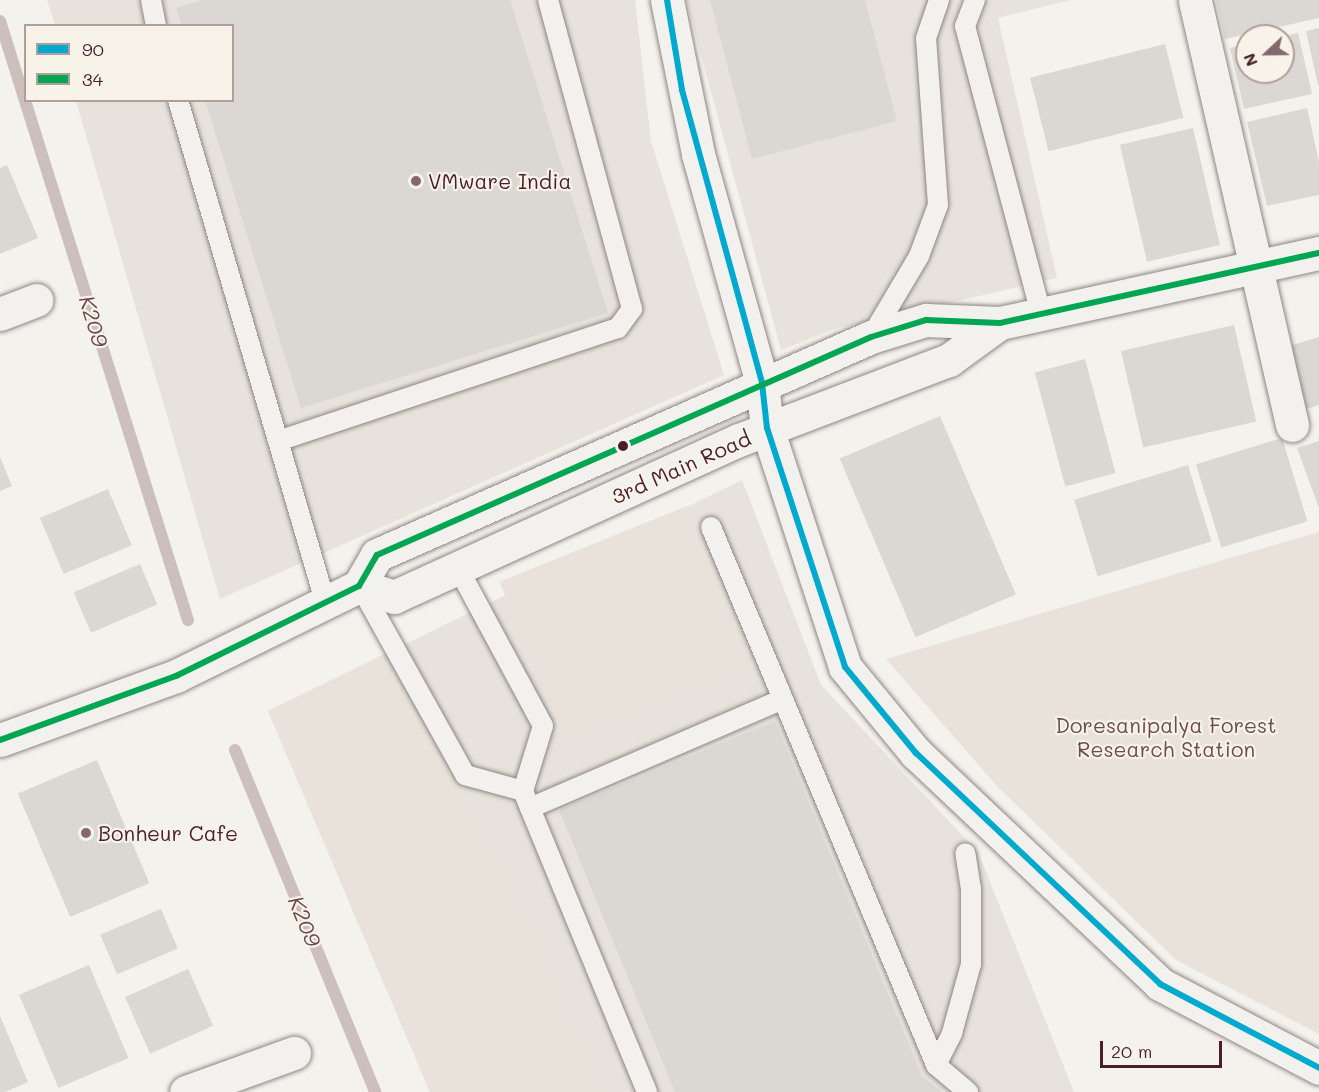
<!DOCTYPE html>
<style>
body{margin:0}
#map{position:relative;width:1319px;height:1092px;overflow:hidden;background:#f4f2ec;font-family:Mali,sans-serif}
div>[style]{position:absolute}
.built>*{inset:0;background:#e7e2db}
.green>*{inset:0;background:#e8e2da;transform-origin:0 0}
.stream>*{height:12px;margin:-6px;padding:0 6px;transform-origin:6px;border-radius:6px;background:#cdc0bc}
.building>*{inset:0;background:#dbd7d3;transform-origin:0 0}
.roads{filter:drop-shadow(0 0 2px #8f8685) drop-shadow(0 0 2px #8f8685)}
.service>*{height:20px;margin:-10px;padding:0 10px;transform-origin:10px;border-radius:10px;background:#f2f1ed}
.minor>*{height:33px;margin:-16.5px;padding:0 16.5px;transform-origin:16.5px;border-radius:16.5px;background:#f2f1ed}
.tertiary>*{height:33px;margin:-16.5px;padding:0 16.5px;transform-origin:16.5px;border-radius:16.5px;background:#f2f1ed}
.bus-1>*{height:6px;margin:-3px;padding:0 3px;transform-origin:3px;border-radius:3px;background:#00a9ce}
.bus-2>*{height:6px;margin:-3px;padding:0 3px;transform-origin:3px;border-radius:3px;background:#00a651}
.dots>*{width:16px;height:16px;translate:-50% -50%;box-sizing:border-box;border:3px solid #f7f3e8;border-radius:50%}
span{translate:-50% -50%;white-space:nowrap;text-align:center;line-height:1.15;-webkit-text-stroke:4.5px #f7f3e8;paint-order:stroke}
.poi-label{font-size:21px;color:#4a1f2b}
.left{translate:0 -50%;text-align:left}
.street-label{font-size:21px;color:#4a1f2b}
.park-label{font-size:21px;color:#6f4c53}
.water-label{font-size:22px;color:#6c4950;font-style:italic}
.legend{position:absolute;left:24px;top:24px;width:210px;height:78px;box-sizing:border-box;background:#f7f3e8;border:2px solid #b29e9c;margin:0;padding:8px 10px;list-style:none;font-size:18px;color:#4a1f2b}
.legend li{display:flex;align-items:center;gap:12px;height:30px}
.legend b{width:30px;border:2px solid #b29e9c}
.north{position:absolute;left:1235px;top:24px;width:60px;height:60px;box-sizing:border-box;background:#f7f3e8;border:2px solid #b29e9c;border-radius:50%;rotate:248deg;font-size:16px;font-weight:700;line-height:24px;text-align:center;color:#4a1f2b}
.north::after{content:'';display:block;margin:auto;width:21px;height:27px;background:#86696f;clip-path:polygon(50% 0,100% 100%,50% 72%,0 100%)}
.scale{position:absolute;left:1100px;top:1041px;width:122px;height:27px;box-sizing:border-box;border:3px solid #4a1f2b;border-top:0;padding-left:8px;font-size:18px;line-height:21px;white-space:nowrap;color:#4a1f2b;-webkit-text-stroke:4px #f7f3e8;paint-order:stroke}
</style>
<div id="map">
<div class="built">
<div style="clip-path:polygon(47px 0,635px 0,651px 141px,724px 375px,220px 599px,76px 101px,232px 100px,232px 26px,55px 25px)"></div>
<div style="clip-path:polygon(686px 0,1071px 0,998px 18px,1057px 278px,835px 329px,781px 350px)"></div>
<div style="clip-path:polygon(742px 480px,821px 685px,978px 852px,1074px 1092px,430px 1092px,268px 711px)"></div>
</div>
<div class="green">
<div style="left:687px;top:506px;width:172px;height:202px;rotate:68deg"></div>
<div style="clip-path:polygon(1319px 532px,1319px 1034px,1176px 960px,996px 785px,886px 659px)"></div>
<div style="clip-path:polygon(381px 656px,508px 870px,602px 1092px,430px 1092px,268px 711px)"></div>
</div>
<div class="stream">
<div style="left:0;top:21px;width:628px;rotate:72.58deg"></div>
<div style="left:235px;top:750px;width:370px;rotate:67.7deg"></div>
</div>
<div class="building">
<div style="clip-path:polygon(203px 0,510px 0,608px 313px,301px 408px,205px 100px,232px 100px,232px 26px,182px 26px,176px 8px)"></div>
<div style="clip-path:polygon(710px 0,865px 0,897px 121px,752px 159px)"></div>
<div style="clip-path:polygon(1216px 0,1319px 0,1319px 18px,1225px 39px)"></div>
<div style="clip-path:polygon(1319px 28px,1319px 85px,1318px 85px,1306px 31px)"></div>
<div style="clip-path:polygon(1298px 33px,1312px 94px,1244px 109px,1230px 48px,1247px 44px,1247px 72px,1283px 72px,1283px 36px)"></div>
<div style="left:1165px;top:44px;width:76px;height:139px;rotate:76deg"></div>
<div style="clip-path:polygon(1307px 108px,1319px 162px,1319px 195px,1267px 206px,1247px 122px)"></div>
<div style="left:1193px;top:128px;width:120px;height:75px;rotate:77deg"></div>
<div style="clip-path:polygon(7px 165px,38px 238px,0 254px,0 168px)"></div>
<div style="left:1234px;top:325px;width:99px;height:116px;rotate:77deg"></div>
<div style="clip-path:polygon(1319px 337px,1319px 405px,1306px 409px,1286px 347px)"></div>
<div style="left:1085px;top:359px;width:118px;height:52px;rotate:75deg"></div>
<div style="left:940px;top:416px;width:194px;height:109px;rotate:67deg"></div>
<div style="left:1282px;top:438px;width:87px;height:90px;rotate:73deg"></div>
<div style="clip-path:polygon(1319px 441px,1319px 508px,1297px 448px)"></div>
<div style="clip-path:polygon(0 457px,12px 486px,0 491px)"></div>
<div style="left:1188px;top:465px;width:80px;height:119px;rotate:73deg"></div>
<div style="left:108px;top:489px;width:61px;height:74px;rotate:67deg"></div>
<div style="left:140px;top:564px;width:44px;height:72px;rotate:67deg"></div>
<div style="clip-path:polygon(775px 721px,922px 1076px,942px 1092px,675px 1092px,559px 810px)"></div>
<div style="left:97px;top:760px;width:134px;height:86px;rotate:67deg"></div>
<div style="left:161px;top:909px;width:43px;height:66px;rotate:67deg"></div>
<div style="left:89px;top:965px;width:101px;height:76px;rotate:67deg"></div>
<div style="left:188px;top:969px;width:62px;height:69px;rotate:66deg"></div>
<div style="clip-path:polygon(0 1016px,28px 1082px,5px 1092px,0 1092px)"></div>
</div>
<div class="roads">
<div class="service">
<div style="left:151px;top:0;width:26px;rotate:79deg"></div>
<div style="left:975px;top:0;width:28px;rotate:111deg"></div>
<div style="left:965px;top:26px;width:297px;rotate:75.2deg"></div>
<div style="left:178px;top:100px;width:522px;rotate:73.65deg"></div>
<div style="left:871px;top:337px;width:94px;rotate:-59.3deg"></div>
<div style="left:919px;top:256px;width:54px;rotate:-69.6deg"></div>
<div style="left:938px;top:205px;width:167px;rotate:-94.1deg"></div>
<div style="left:926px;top:38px;width:40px;rotate:-71.1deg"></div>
<div style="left:278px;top:441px;width:358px;rotate:-18.4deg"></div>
<div style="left:618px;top:328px;width:24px;rotate:-54deg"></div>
<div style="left:632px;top:309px;width:320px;rotate:-105.2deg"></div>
<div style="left:711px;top:527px;width:583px;rotate:67.3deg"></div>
<div style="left:936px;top:1065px;width:42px;rotate:40.2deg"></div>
<div style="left:458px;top:568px;width:179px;rotate:61.7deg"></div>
<div style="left:543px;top:726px;width:68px;rotate:107.1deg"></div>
<div style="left:523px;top:791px;width:326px;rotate:67.6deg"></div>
<div style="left:360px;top:586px;width:216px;rotate:60.9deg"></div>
<div style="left:465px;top:775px;width:60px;rotate:15.4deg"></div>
<div style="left:530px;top:808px;width:275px;rotate:-23.3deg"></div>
<div style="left:936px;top:1065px;width:36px;rotate:-63deg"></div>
<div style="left:952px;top:1033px;width:72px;rotate:-74.6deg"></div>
<div style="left:971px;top:964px;width:75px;rotate:-90deg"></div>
<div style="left:971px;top:889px;width:36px;rotate:-99deg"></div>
</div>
<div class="minor">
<div style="left:667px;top:0;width:157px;rotate:78.6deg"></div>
<div style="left:698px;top:154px;width:238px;rotate:74.4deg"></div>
<div style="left:1195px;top:1px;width:435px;rotate:77.1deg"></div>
<div style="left:0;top:314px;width:39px;rotate:-21deg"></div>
<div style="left:186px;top:1092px;width:115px;rotate:-19.9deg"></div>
</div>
<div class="tertiary">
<div style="left:762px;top:383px;width:45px;rotate:83.7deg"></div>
<div style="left:767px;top:428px;width:251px;rotate:71.9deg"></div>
<div style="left:845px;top:667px;width:112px;rotate:50.5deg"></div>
<div style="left:916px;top:753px;width:336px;rotate:43.4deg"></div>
<div style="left:1160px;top:984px;width:180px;rotate:27.8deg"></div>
<div style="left:359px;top:586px;width:37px;rotate:17deg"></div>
<div style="left:394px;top:597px;width:379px;rotate:-24.5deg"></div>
<div style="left:739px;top:440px;width:225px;rotate:-20.9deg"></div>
<div style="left:949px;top:360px;width:63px;rotate:-36deg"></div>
<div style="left:0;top:740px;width:187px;rotate:-20deg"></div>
<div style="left:176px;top:676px;width:204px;rotate:-26.2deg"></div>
<div style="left:359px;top:586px;width:36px;rotate:-60deg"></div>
<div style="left:377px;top:555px;width:540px;rotate:-23.81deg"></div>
<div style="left:871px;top:337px;width:58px;rotate:-17.2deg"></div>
<div style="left:926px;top:320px;width:74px;rotate:2.3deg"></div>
<div style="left:1000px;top:323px;width:327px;rotate:-12.4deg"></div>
</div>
</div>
<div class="bus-1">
<div style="left:667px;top:0;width:91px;rotate:80.5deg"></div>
<div style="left:682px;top:90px;width:304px;rotate:74.7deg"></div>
<div style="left:762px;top:383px;width:45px;rotate:83.7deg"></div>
<div style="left:767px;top:428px;width:251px;rotate:71.9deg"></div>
<div style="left:845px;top:667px;width:112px;rotate:50.5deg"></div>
<div style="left:916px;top:753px;width:336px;rotate:43.4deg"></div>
<div style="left:1160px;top:984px;width:180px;rotate:27.8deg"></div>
</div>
<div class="bus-2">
<div style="left:0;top:740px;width:187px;rotate:-20deg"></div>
<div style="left:176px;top:676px;width:204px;rotate:-26.2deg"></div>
<div style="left:359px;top:586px;width:36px;rotate:-60deg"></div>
<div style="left:377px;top:555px;width:540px;rotate:-23.81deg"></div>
<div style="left:871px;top:337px;width:58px;rotate:-17.2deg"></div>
<div style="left:926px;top:320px;width:74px;rotate:2.3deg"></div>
<div style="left:1000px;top:323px;width:327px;rotate:-12.4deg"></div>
</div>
<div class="dots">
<div style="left:416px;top:181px;background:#86696f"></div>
<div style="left:623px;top:446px;background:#4a1f2b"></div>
<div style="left:86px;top:833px;background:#86696f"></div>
</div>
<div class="poi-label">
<span class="left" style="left:428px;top:181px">VMware India</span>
<span class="left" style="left:98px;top:833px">Bonheur Cafe</span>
</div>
<div class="street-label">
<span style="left:681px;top:467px;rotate:-24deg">3rd Main Road</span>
</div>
<div class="park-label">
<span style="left:1166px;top:737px">Doresanipalya Forest<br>Research Station</span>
</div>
<div class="water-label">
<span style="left:94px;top:321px;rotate:73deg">K209</span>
<span style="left:305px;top:921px;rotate:68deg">K209</span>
</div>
<ul class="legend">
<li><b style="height:8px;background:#00a9ce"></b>90</li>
<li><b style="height:8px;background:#00a651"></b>34</li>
</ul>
<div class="north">N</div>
<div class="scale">20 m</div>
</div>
